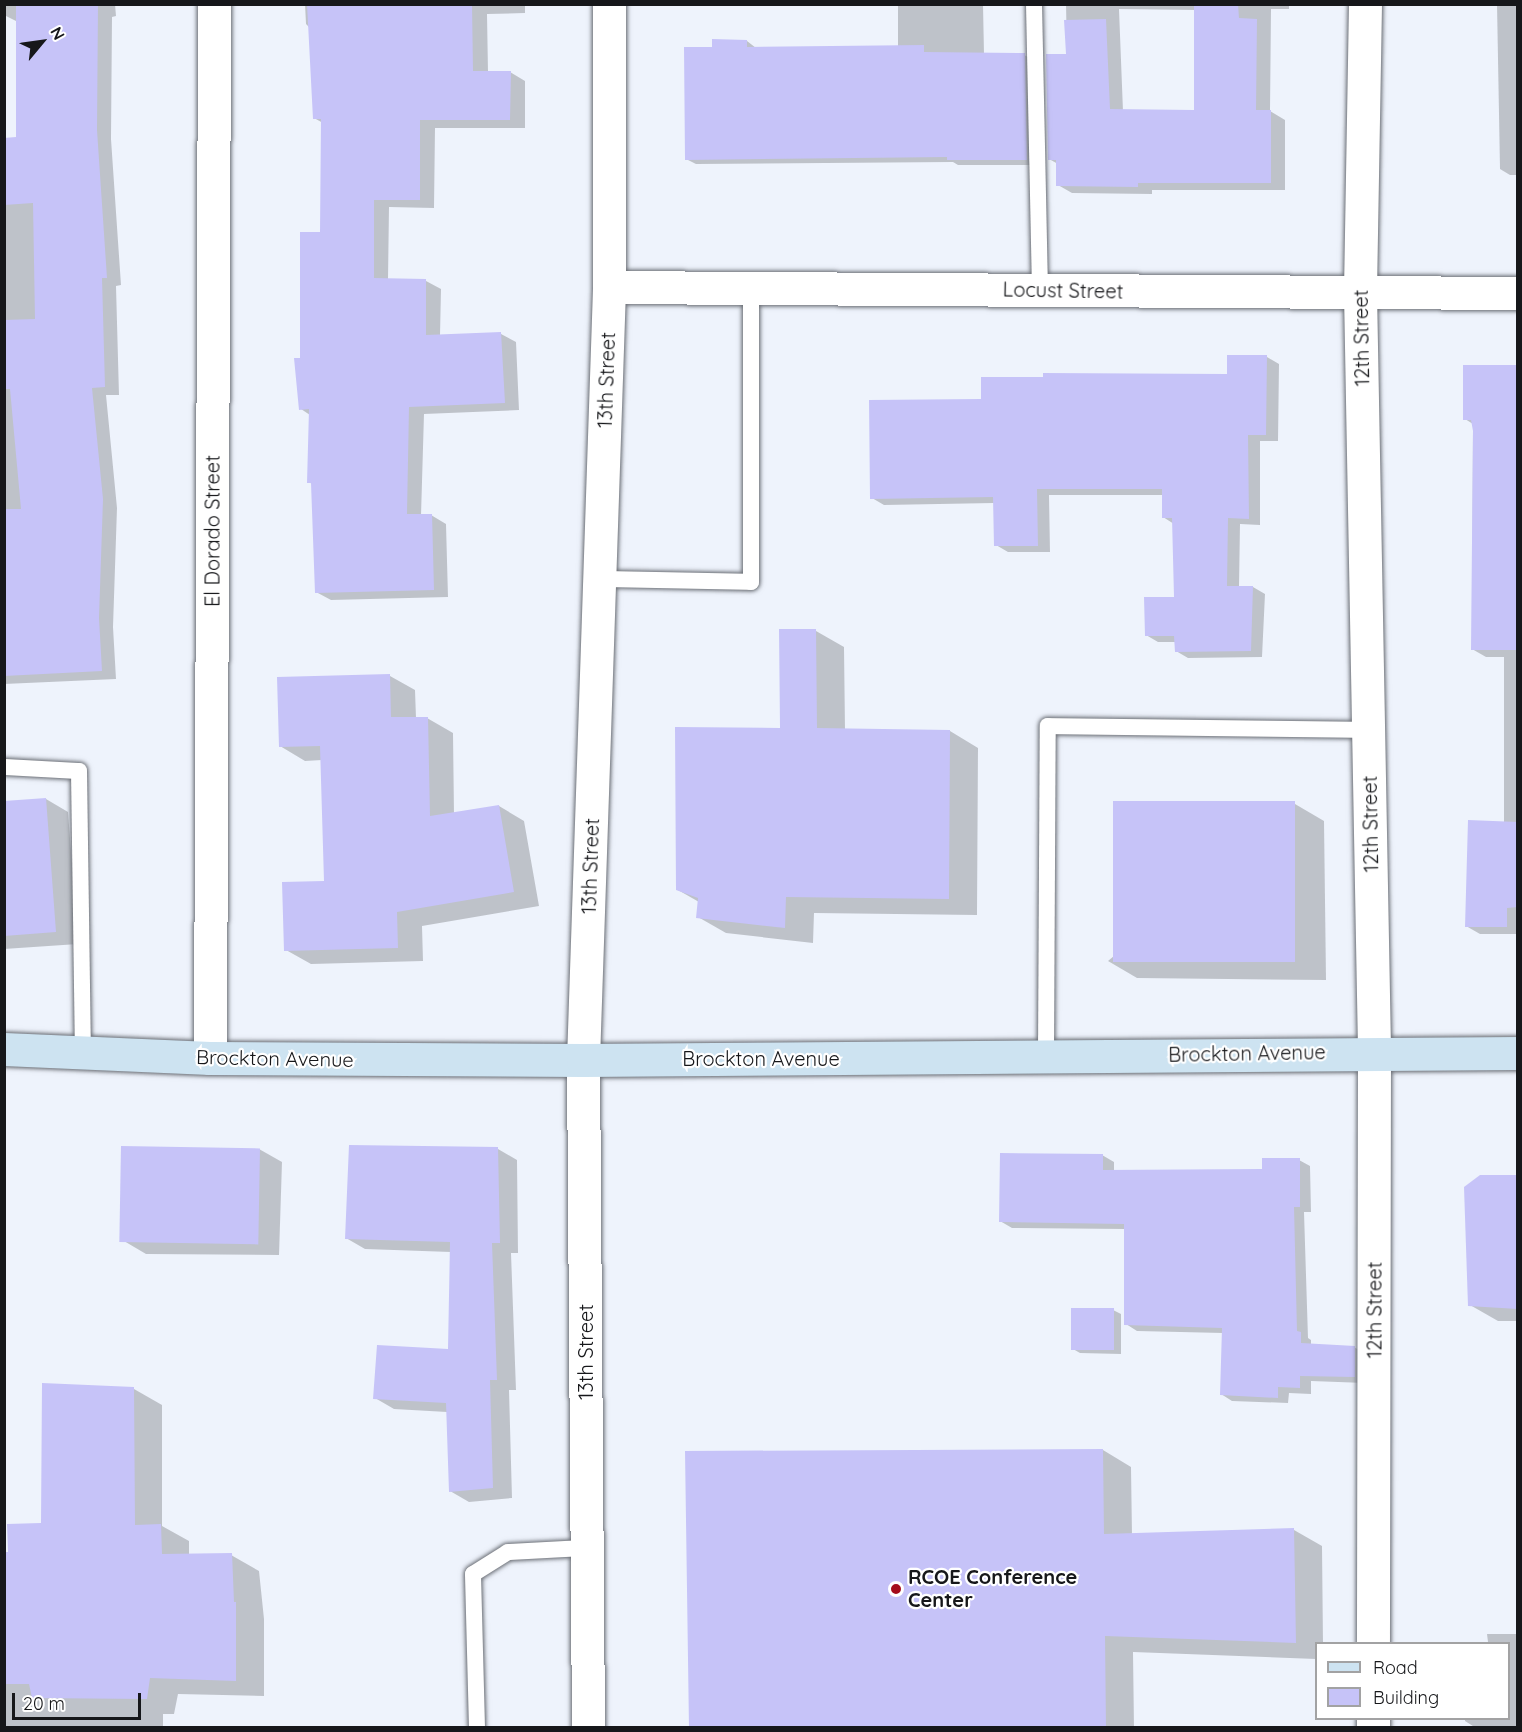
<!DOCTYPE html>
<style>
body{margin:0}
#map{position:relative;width:1522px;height:1732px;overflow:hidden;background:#eef3fc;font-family:Quicksand,sans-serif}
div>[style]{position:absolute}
.shadow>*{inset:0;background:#0003}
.building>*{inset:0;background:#c6c3f8;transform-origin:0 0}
.roads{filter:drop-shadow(0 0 2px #6b6f76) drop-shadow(0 0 2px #6b6f76)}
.lane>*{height:16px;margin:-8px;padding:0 8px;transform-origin:8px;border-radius:8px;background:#fff}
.street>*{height:33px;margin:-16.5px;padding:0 16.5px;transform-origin:16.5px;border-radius:16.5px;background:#fff}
.secondary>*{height:33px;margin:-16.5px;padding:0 16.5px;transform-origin:16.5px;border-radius:16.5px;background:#cde3f1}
.dots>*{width:16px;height:16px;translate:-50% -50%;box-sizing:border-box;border:3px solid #fff;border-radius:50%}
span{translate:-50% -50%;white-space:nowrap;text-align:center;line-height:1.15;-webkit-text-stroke:4.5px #fff;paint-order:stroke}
.street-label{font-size:20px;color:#16171a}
.poi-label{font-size:20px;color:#16171a;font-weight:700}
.left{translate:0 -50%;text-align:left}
.frame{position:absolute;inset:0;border:6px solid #16171a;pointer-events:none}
.legend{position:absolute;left:1315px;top:1642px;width:195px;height:78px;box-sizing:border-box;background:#fff;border:2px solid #a2a2a3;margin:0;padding:8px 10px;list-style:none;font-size:18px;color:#16171a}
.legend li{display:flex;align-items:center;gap:12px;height:30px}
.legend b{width:30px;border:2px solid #a2a2a3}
.north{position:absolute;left:12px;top:12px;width:60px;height:60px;-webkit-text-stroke:4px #fff;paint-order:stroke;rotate:61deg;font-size:16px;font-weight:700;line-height:24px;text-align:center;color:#16171a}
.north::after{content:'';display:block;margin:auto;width:21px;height:27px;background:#16171a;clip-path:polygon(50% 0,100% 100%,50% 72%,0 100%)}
.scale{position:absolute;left:12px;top:1693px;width:129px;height:27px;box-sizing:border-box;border:3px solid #16171a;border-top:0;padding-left:8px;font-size:18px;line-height:21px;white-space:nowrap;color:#16171a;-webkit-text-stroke:4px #fff;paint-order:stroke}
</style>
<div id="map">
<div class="shadow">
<div style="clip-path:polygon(4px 4px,115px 4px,116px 16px,112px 17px,111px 139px,121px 285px,116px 286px,119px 395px,106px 395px,117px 508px,113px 627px,116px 679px,4px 684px,4px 140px,17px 139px,18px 22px,4px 15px)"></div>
<div style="clip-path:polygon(305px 4px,525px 4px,525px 13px,487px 14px,488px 72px,510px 72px,525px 81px,525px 128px,435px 128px,434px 208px,389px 207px,388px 280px,426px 281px,441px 289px,440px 336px,501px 334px,516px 342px,519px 410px,424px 414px,421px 516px,431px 515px,446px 524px,448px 597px,331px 600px,316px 592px,312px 484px,309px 482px,310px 415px,301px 409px,301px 359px,322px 234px,323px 123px,314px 118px,309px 27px,306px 24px)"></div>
<div style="clip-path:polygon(898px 4px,983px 4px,984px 54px,1024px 55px,1034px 60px,1036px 165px,958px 165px,953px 162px,696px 164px,686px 159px,747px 41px,756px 48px,898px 47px)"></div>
<div style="clip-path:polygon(evenodd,1066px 4px,1289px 4px,1289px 9px,1271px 9px,1270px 111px,1285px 120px,1285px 190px,1152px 190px,1152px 194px,1072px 193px,1058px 185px,1058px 164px,1049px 159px,1067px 55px,1066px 4px,1119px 9px,1196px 10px,1196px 111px,1123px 111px,1119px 9px)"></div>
<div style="clip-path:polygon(1497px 4px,1518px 4px,1518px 175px,1510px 175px,1500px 169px)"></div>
<div style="clip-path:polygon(1267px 357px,1279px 364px,1278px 441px,1260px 441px,1260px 525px,1240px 524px,1239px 587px,1253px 587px,1265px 594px,1262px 657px,1188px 658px,1176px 651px,1176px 642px,1158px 642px,1146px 635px,1176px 598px,1174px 524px,1163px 517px,1163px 495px,1049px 495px,1050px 552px,1008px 552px,996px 545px,994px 503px,884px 505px,872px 498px,982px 401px,1228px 375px)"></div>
<div style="clip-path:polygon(1518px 366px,1518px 934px,1480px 934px,1466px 926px,1504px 823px,1504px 657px,1486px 657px,1472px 649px,1473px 424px,1465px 419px)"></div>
<div style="clip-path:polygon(816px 631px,844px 647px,845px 730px,950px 731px,978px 748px,977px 915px,814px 913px,813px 943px,726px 933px,698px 917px,699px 902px,678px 890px,782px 729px)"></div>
<div style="clip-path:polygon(390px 676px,415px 690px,416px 718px,427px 718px,453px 733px,454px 814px,499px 806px,524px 821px,539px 906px,422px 926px,423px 961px,311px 964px,286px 950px,326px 882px,322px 760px,305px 761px,280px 746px)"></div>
<div style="clip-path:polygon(46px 799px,68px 812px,78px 944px,4px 949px,4px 802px)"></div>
<div style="clip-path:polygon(1295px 804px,1324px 821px,1326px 980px,1137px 978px,1108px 961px)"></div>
<div style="clip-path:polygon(259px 1149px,282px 1162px,279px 1255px,146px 1254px,124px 1241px)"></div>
<div style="clip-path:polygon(498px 1149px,517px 1160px,518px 1253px,511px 1253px,516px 1390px,509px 1390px,512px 1498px,469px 1502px,450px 1491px,447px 1412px,394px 1409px,375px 1398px,449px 1351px,451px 1252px,365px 1249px,346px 1238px)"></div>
<div style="clip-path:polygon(1102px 1155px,1114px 1162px,1114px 1171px,1264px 1170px,1299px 1160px,1310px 1166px,1311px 1212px,1304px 1212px,1308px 1338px,1311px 1340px,1311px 1345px,1354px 1347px,1365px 1354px,1365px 1383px,1311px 1381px,1311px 1394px,1289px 1393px,1288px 1403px,1232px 1401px,1221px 1394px,1223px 1333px,1137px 1331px,1126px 1324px,1125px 1229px,1012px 1228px,1000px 1221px)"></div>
<div style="clip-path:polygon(1518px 1176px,1518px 1321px,1498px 1321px,1470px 1305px)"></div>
<div style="clip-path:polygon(1113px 1310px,1121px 1314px,1121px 1354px,1080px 1353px,1073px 1349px)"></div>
<div style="clip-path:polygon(134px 1389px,162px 1405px,162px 1526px,189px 1541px,189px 1555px,231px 1555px,259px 1571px,264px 1619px,264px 1696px,178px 1694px,174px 1714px,163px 1714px,163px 1728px,4px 1728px,4px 1553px,9px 1553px,43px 1524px)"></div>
<div style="clip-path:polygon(1103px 1450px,1131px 1467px,1132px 1535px,1294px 1530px,1322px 1546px,1323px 1644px,1316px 1644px,1316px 1659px,1133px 1652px,1134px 1728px,690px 1728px)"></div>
<div style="clip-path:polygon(1487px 1634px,1518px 1634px,1518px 1728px,1476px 1728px,1465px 1721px,1465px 1718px,1508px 1718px,1508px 1644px,1468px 1644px,1488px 1642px)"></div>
</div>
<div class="building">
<div style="clip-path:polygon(16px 4px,98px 4px,97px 130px,107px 278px,102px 278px,105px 387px,92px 388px,103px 499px,99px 618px,102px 671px,4px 676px,4px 509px,21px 509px,10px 389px,4px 389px,4px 320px,35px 319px,33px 203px,4px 205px,4px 138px,16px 137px)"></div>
<div style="clip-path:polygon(307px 4px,472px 4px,473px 71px,511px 71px,510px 120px,420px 120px,420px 200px,374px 200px,374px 278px,426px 279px,426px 335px,501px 332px,505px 403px,409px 407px,407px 514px,432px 514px,434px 590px,315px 593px,311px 483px,307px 483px,309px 409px,299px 410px,294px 358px,300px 358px,300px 232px,320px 232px,321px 119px,313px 119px)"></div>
<div style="clip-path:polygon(1194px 4px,1238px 4px,1239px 18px,1257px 19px,1256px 110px,1271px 110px,1271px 183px,1138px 183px,1138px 187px,1056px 186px,1056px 160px,1048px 160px,1046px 54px,1066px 54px,1064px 20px,1106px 19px,1110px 109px,1194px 110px)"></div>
<div style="clip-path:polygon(712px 39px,747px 40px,747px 47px,924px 45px,924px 52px,1025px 53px,1027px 160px,947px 160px,947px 157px,685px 160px,684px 47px,712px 47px)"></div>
<div style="clip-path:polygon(1227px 355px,1267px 355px,1266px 435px,1248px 435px,1249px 519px,1228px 518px,1227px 586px,1253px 586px,1251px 651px,1175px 652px,1174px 636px,1145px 636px,1144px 597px,1174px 597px,1172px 518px,1162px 518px,1162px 489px,1037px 489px,1038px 546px,994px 546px,993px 497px,870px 499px,869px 400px,981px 399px,981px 377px,1043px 377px,1043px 373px,1227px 374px)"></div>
<div style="clip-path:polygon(1463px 365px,1518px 365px,1518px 650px,1471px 650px,1473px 431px,1471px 420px,1463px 420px)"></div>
<div style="clip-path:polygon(779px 629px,816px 629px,817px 728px,950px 730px,949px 899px,786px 897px,785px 928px,696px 918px,698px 898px,676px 890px,675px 727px,780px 728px)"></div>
<div style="clip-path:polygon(390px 674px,391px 717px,428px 717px,430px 816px,499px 805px,514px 892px,397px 912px,398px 948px,284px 951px,282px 882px,324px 881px,320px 746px,279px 747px,277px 677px)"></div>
<div style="clip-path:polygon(46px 798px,56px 932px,4px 936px,4px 801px)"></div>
<div style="left:1113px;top:801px;width:182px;height:161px"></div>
<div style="clip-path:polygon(1468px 820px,1518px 822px,1518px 907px,1507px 908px,1507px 927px,1465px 927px)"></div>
<div style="clip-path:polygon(349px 1145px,498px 1147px,500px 1243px,492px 1243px,497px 1380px,490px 1380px,493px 1488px,449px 1492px,446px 1403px,373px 1399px,377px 1345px,448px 1349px,450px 1242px,345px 1239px)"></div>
<div style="left:121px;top:1146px;width:139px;height:96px;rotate:1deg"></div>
<div style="clip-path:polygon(1000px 1153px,1103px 1154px,1103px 1170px,1262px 1169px,1262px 1158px,1300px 1158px,1300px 1207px,1294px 1207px,1297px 1331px,1301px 1332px,1301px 1343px,1355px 1346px,1355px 1377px,1300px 1376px,1300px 1388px,1278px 1387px,1278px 1398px,1220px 1395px,1222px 1328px,1124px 1325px,1124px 1224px,999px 1222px)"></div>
<div style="clip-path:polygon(1480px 1175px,1518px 1175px,1518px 1309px,1468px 1306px,1464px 1187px)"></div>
<div style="left:1071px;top:1308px;width:43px;height:42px"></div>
<div style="clip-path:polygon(42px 1383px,134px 1387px,135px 1525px,161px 1524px,162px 1554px,232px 1553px,234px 1602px,236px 1602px,236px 1681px,150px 1678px,147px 1699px,32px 1698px,29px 1684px,4px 1684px,4px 1552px,8px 1552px,7px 1524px,41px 1523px)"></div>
<div style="clip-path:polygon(1103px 1449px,1104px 1534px,1294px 1528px,1296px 1643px,1105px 1636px,1106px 1728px,689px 1728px,685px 1451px)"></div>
</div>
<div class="roads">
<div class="lane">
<div style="left:1034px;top:4px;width:285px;rotate:88.8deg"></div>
<div style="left:600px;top:579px;width:151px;rotate:1.1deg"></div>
<div style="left:751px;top:582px;width:296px;rotate:-90deg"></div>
<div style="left:4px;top:767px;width:75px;rotate:3.1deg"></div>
<div style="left:79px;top:771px;width:282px;rotate:89.2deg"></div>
<div style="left:1046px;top:1055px;width:329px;rotate:-89.7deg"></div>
<div style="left:1048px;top:726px;width:320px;rotate:0.7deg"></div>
<div style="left:477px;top:1728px;width:154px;rotate:-91.5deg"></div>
<div style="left:473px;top:1574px;width:41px;rotate:-32.2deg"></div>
<div style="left:508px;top:1552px;width:77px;rotate:-3deg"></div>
</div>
<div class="street">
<div style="left:1365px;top:4px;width:288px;rotate:91deg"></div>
<div style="left:1360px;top:292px;width:760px;rotate:88.94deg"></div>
<div style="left:1374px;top:1052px;width:592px;rotate:90.1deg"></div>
<div style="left:609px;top:287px;width:909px;rotate:0.38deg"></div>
<div style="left:210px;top:1058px;width:1054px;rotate:-89.78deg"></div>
<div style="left:588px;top:1728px;width:668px;rotate:-90.43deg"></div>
<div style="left:583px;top:1060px;width:773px;rotate:-88.07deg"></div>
<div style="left:609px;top:287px;width:283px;rotate:-90deg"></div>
<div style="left:1373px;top:1728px;width:10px;rotate:-90deg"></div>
</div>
<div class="secondary">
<div style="left:4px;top:1049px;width:206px;rotate:2.5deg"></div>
<div style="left:210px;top:1058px;width:373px;rotate:0.3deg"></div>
<div style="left:583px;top:1060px;width:935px;rotate:-0.43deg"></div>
</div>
</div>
<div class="dots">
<div style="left:896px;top:1589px;background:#a40b1b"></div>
</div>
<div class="street-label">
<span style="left:1063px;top:290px;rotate:1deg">Locust Street</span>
<span style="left:1361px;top:338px;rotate:-91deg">12th Street</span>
<span style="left:606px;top:380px;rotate:-88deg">13th Street</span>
<span style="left:212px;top:531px;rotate:-90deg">El Dorado Street</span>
<span style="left:1370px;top:824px;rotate:-91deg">12th Street</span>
<span style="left:590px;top:866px;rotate:-88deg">13th Street</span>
<span style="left:1247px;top:1053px;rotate:-1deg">Brockton Avenue</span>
<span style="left:275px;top:1058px;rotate:1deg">Brockton Avenue</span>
<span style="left:761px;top:1058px">Brockton Avenue</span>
<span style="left:1374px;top:1310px;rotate:-90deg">12th Street</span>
<span style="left:585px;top:1352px;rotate:-90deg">13th Street</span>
</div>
<div class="poi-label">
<span class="left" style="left:908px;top:1588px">RCOE Conference<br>Center</span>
</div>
<div class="frame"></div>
<ul class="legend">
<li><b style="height:8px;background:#cde3f1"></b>Road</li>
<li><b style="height:16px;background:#c6c3f8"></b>Building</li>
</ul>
<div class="north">N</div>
<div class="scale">20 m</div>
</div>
